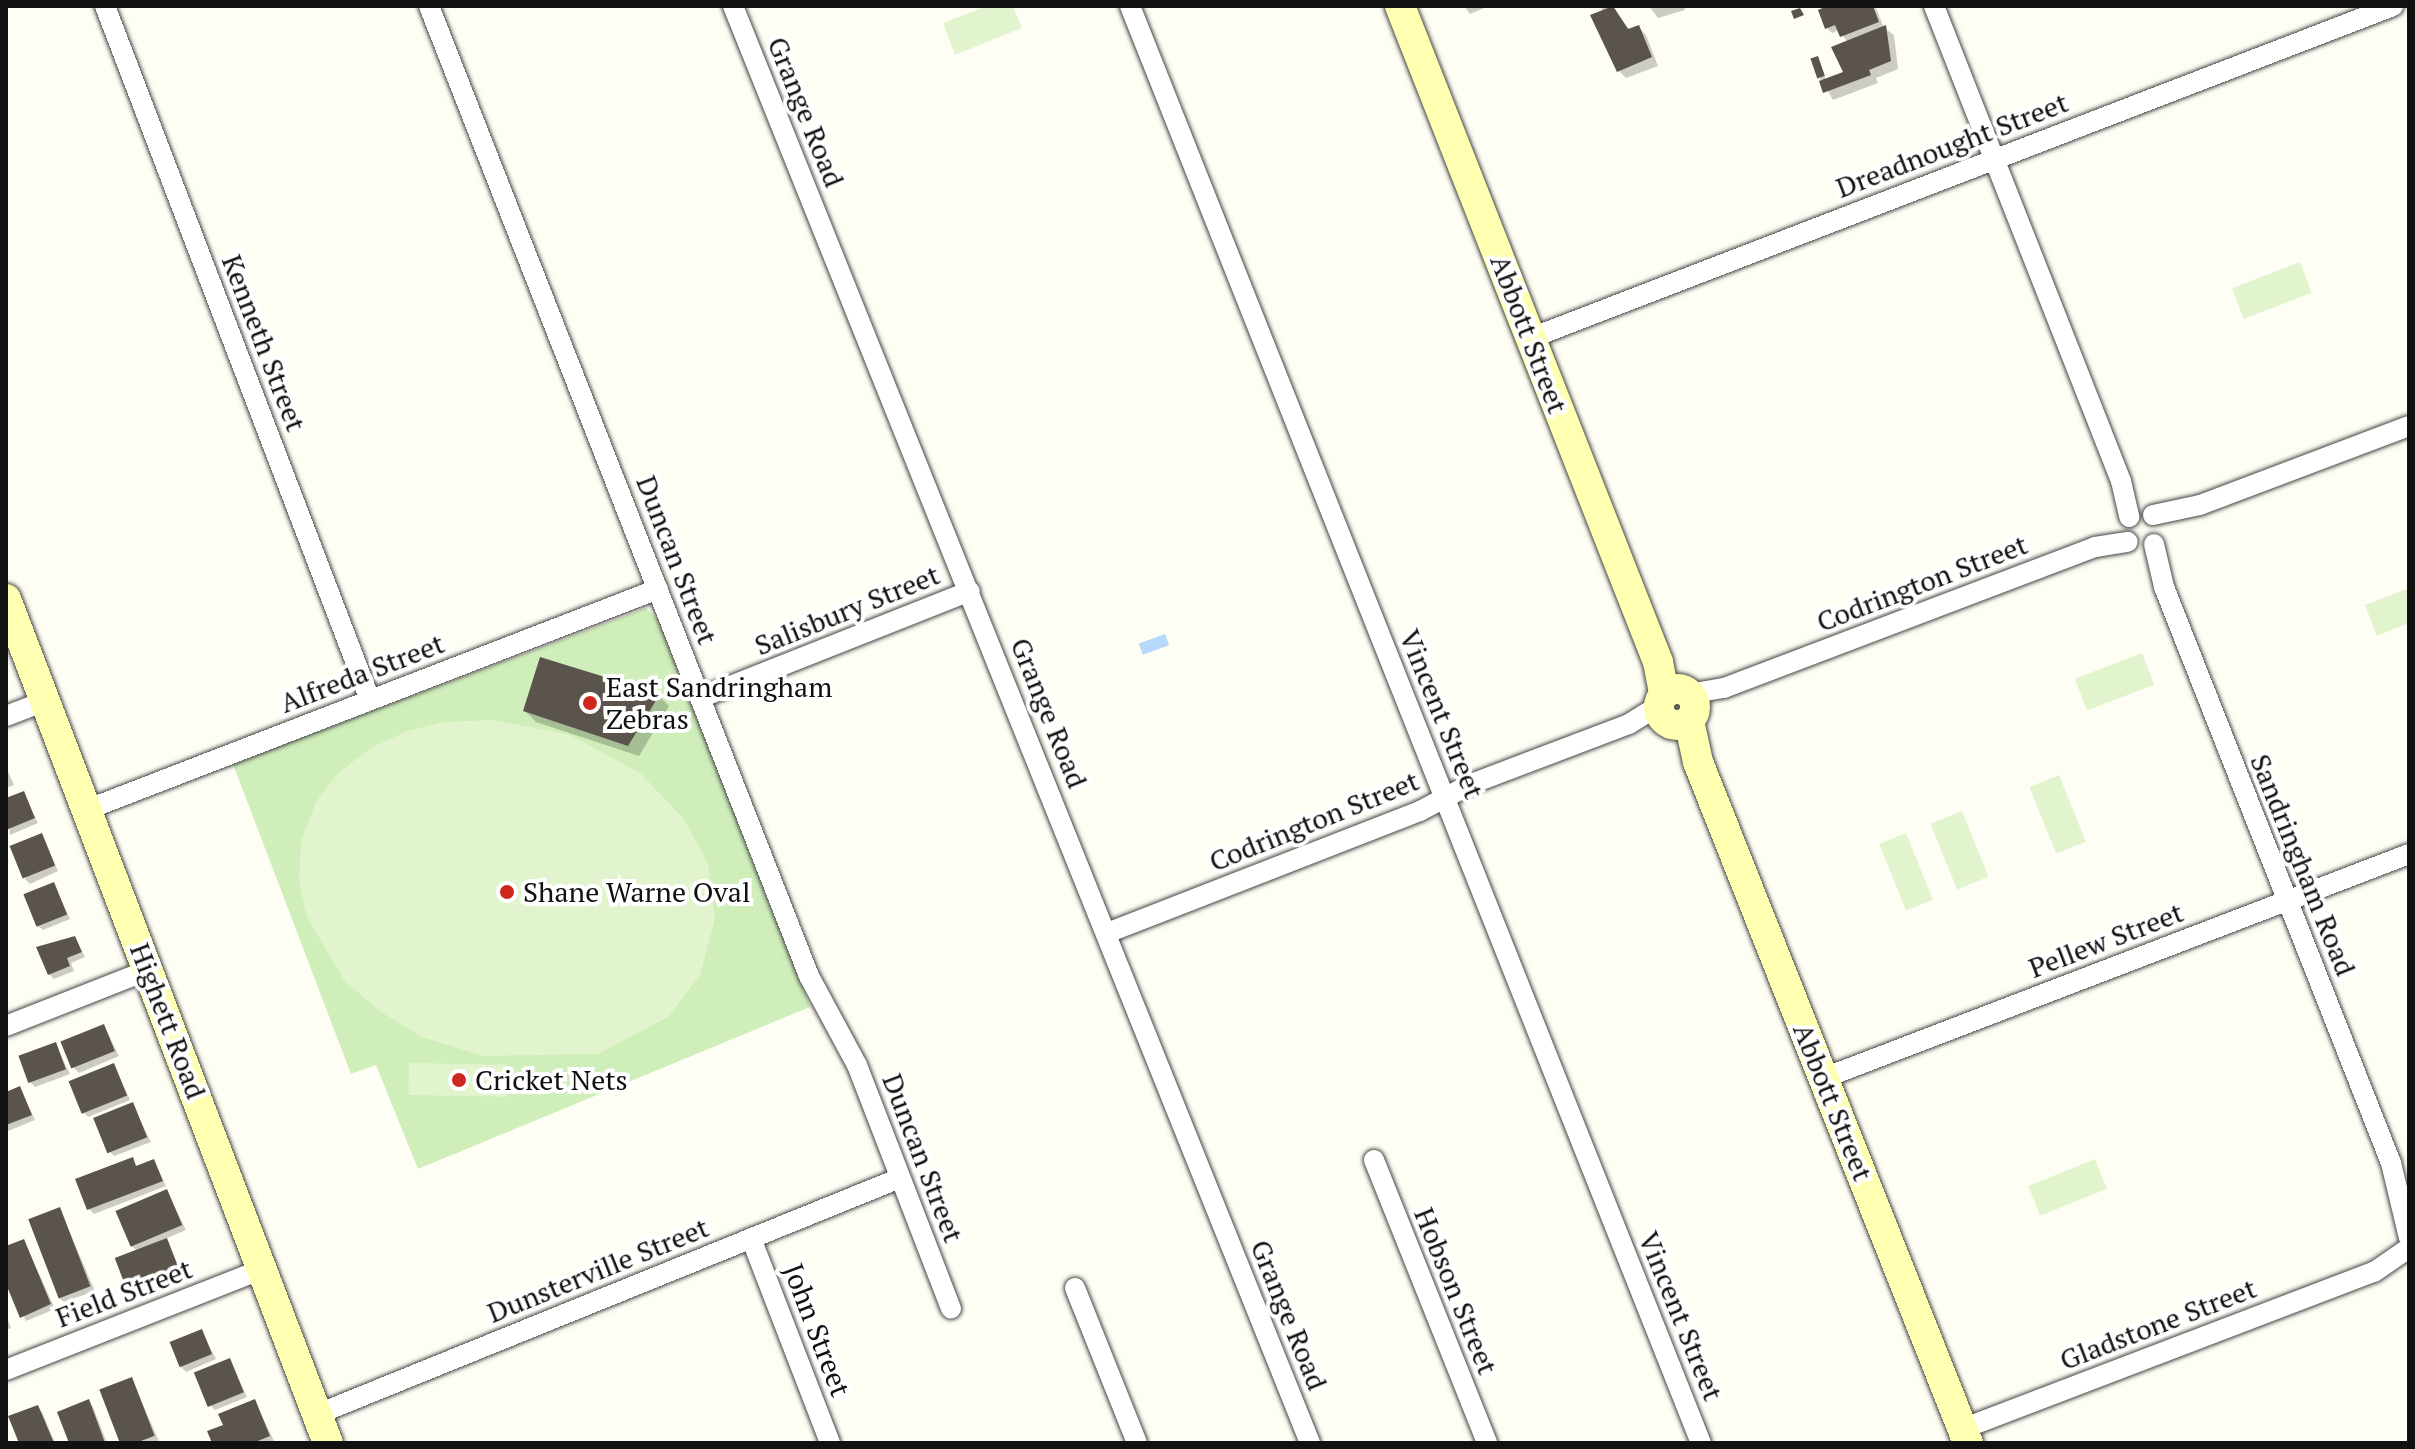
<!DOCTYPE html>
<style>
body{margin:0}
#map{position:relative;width:2415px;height:1449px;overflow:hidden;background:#fffef5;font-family:"PT Serif",serif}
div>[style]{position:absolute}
.green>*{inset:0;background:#cfeeba}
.pitch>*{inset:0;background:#e2f4cd;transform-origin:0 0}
.water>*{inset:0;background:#b5d9fb;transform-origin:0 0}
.shadow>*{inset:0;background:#0003}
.building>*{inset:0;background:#5b544c;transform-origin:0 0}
.roads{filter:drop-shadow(0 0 2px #444) drop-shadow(0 0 2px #444)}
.street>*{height:20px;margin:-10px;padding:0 10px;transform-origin:10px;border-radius:10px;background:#fff}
.secondary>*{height:30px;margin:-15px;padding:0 15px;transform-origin:15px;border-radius:15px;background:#feffb0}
.secondary>.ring{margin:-15px;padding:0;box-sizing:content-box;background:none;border:30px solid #feffb0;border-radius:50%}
.dots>*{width:22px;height:22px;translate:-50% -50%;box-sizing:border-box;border:4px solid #fff;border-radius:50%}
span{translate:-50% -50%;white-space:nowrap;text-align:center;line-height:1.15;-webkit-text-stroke:8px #fff;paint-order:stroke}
.street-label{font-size:28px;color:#111}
.poi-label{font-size:28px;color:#111}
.left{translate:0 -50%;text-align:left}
.frame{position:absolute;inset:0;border:8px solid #111;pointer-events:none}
</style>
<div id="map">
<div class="green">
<div style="clip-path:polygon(646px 608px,660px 622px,810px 1007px,418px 1169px,376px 1065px,351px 1074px,233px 764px)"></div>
</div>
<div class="pitch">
<div style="clip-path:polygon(987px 6px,1013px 6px,1022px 28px,955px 55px,943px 23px)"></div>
<div style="left:2300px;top:262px;width:33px;height:73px;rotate:69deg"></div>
<div style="clip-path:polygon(2409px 588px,2409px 623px,2377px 636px,2365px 605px)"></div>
<div style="left:2142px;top:653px;width:34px;height:72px;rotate:69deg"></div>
<div style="clip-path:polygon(493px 720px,570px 735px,640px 773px,684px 819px,708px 864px,715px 919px,700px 975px,668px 1017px,598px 1054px,483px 1056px,422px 1037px,378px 1010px,344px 980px,307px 917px,299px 881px,301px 841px,316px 802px,338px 773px,371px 748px,407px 731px,443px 722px)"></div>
<div style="left:2059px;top:775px;width:72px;height:32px;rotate:68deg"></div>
<div style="left:1962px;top:811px;width:71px;height:34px;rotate:68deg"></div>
<div style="left:1906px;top:833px;width:72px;height:29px;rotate:68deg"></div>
<div style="left:409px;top:1063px;width:99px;height:32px;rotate:1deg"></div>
<div style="left:2095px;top:1159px;width:32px;height:72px;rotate:68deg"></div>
</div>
<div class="water">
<div style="left:1165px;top:634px;width:12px;height:28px;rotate:70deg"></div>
</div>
<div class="shadow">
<div style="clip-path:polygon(1464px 6px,1489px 6px,1470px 14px)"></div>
<div style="clip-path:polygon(1601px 6px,1611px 6px,1630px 30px,1638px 27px,1646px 35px,1658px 66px,1626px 78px,1618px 70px)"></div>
<div style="clip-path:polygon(1649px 6px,1684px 6px,1685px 10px,1658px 18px)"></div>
<div style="clip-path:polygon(1833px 6px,1875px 6px,1884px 28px,1894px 35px,1898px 69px,1876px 78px,1878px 83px,1833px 100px,1820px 78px,1819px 61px,1826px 80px,1846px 73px,1848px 43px,1839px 30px,1832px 33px,1827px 28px)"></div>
<div style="clip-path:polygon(659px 696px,669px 706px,639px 756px,536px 722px,525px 711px)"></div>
<div style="clip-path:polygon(6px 767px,14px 785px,6px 788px)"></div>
<div style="clip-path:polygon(23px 794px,38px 823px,10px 835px,6px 801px)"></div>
<div style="clip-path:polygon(42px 836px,58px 871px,30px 884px,25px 879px)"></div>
<div style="clip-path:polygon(54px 884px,70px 919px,43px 930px,38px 926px)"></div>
<div style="clip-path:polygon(75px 938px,85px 957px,71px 963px,74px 971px,54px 979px,49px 974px)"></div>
<div style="clip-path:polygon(104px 1026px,119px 1056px,79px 1073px,74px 1068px)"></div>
<div style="clip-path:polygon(55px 1044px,70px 1074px,35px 1087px,30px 1082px)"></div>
<div style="clip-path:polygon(114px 1065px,130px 1100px,88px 1117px,83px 1112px)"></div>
<div style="clip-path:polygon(20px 1089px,35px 1120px,8px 1131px,6px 1094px)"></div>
<div style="clip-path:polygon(132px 1104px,151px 1142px,114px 1156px,109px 1151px)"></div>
<div style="clip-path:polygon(132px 1160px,138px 1167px,154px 1161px,166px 1186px,94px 1214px,89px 1209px)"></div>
<div style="clip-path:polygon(167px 1191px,186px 1230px,165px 1239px,183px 1274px,134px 1294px,129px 1289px,138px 1252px,132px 1246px)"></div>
<div style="clip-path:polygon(60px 1210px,95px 1291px,64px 1302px,59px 1298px)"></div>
<div style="clip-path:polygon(24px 1241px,55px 1309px,26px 1321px,6px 1279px,6px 1248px)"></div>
<div style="clip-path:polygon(6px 1315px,11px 1328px,6px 1330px)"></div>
<div style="clip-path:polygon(201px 1331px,216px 1359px,186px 1372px,181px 1367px)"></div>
<div style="clip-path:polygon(230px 1360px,247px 1397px,215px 1410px,210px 1405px)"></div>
<div style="clip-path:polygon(132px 1380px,159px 1441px,153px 1443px,123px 1443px,103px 1391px)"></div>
<div style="clip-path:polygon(88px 1402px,93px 1407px,107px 1443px,71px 1443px)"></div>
<div style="clip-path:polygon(255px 1402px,274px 1441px,214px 1443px,225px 1426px)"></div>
<div style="clip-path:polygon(37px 1407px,42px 1412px,55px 1443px,21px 1443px)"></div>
</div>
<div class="building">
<div style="clip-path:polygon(1613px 6px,1628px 29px,1639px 25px,1652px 57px,1617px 72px,1590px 15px)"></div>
<div style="clip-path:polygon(1827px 6px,1873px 6px,1879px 22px,1840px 37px,1835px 25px,1825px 29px,1818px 10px)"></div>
<div style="clip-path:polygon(1800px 8px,1804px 15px,1794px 19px,1791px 11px)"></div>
<div style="clip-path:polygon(1886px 25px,1891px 61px,1869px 70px,1871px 75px,1823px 93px,1819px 81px,1843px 72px,1831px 47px)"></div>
<div style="left:1818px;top:56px;width:21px;height:8px;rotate:71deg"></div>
<div style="clip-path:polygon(540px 657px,660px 694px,628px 746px,523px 711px)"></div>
<div style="clip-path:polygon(24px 791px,35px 818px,6px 830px,6px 798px)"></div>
<div style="left:42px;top:833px;width:35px;height:35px;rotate:68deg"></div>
<div style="left:54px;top:882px;width:35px;height:33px;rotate:68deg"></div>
<div style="clip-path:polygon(75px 936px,82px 952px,67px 958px,70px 966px,48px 975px,36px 947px)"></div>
<div style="left:104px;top:1024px;width:29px;height:47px;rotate:68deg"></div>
<div style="left:56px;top:1042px;width:29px;height:40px;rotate:70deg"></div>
<div style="left:114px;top:1063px;width:35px;height:49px;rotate:68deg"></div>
<div style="clip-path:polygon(20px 1086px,32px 1115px,6px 1125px,6px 1092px)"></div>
<div style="left:133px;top:1102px;width:38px;height:43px;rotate:68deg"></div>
<div style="clip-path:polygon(133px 1157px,136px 1166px,154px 1159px,163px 1181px,87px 1210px,75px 1179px)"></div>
<div style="left:167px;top:1189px;width:39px;height:56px;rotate:67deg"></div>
<div style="left:60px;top:1207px;width:85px;height:34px;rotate:69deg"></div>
<div style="left:167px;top:1238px;width:33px;height:56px;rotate:69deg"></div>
<div style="clip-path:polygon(24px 1239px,51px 1304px,20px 1318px,6px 1284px,6px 1246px)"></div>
<div style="left:202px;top:1329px;width:27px;height:35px;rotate:68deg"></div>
<div style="left:230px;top:1358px;width:37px;height:39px;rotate:68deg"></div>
<div style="left:132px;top:1377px;width:63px;height:35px;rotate:69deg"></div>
<div style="clip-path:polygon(89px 1399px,105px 1443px,69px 1443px,57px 1412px)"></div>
<div style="clip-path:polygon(255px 1399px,270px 1436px,253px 1443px,212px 1443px,207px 1431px,223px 1425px,218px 1414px)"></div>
<div style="clip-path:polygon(38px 1405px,54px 1443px,19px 1443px,8px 1416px)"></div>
</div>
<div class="roads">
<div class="street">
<div style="left:105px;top:6px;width:743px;rotate:69.1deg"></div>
<div style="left:429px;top:6px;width:1042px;rotate:68.61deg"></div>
<div style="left:809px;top:976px;width:101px;rotate:61.7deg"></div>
<div style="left:857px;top:1065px;width:261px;rotate:68.9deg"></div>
<div style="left:733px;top:6px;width:1549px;rotate:68.12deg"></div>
<div style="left:1130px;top:6px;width:1546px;rotate:68.33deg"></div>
<div style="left:1934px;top:6px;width:510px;rotate:68.51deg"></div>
<div style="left:2121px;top:481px;width:37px;rotate:77deg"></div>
<div style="left:1531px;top:338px;width:924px;rotate:-21.06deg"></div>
<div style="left:2153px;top:515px;width:48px;rotate:-12deg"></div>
<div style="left:2200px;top:505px;width:223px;rotate:-20.7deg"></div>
<div style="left:2154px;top:544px;width:44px;rotate:76.9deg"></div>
<div style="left:2164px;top:587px;width:619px;rotate:68.49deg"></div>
<div style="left:2391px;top:1163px;width:77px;rotate:76.5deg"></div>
<div style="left:1689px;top:694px;width:36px;rotate:-10deg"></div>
<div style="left:1724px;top:688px;width:397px;rotate:-20.8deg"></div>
<div style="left:2095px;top:547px;width:33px;rotate:-9deg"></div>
<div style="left:700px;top:698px;width:290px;rotate:-21.6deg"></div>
<div style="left:6px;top:716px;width:42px;rotate:-21deg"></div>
<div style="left:86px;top:810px;width:613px;rotate:-21.12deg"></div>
<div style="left:1107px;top:933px;width:336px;rotate:-21.3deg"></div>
<div style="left:1420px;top:811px;width:58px;rotate:-27.9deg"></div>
<div style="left:1471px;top:784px;width:169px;rotate:-20.8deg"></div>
<div style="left:1629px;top:724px;width:36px;rotate:-32deg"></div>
<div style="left:6px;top:1026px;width:153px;rotate:-21.5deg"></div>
<div style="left:1824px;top:1078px;width:626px;rotate:-20.95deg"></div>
<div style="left:1374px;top:1160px;width:305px;rotate:68.2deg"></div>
<div style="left:751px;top:1238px;width:220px;rotate:68.9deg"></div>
<div style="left:1075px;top:1288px;width:167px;rotate:68.2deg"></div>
<div style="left:6px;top:1370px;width:276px;rotate:-21.5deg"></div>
<div style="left:318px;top:1414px;width:628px;rotate:-22.07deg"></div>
<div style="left:1962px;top:1429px;width:441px;rotate:-20.9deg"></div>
<div style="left:2374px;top:1272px;width:42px;rotate:-34.4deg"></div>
</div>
<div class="secondary">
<div style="left:1400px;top:6px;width:705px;rotate:68.53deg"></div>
<div style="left:1658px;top:662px;width:33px;rotate:79deg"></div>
<div style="left:6px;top:599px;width:903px;rotate:69.12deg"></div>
<div class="ring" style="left:1659px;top:689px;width:6px;height:6px"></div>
<div style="left:1689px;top:721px;width:42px;rotate:77.6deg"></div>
<div style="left:1698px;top:762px;width:733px;rotate:68.37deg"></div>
</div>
</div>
<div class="dots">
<div style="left:590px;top:703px;background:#ce281c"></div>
<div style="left:507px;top:892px;background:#ce281c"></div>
<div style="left:459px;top:1080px;background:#ce281c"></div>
</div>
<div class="street-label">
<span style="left:806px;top:112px;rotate:68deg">Grange Road</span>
<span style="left:1952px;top:145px;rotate:-21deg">Dreadnought Street</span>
<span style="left:1529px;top:334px;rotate:69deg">Abbott Street</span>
<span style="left:264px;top:343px;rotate:69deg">Kenneth Street</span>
<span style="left:677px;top:560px;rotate:69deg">Duncan Street</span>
<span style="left:1922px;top:583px;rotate:-21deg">Codrington Street</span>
<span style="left:847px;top:610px;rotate:-22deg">Salisbury Street</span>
<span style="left:362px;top:673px;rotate:-21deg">Alfreda Street</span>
<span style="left:1049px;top:713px;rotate:68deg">Grange Road</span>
<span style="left:1442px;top:714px;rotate:68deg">Vincent Street</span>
<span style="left:1314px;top:821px;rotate:-22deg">Codrington Street</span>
<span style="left:2303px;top:865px;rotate:68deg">Sandringham Road</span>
<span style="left:2106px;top:940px;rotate:-21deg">Pellew Street</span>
<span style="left:168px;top:1021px;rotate:69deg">Highett Road</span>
<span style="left:1833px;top:1102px;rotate:68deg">Abbott Street</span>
<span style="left:923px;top:1158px;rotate:69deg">Duncan Street</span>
<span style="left:598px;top:1270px;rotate:-22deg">Dunsterville Street</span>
<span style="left:1456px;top:1291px;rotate:68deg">Hobson Street</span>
<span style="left:124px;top:1293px;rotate:-21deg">Field Street</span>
<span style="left:1289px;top:1315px;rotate:68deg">Grange Road</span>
<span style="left:1681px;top:1316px;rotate:68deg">Vincent Street</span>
<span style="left:2158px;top:1324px;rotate:-21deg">Gladstone Street</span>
<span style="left:817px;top:1330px;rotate:69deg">John Street</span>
</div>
<div class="poi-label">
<span class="left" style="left:606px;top:703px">East Sandringham<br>Zebras</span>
<span class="left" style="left:523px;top:892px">Shane Warne Oval</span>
<span class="left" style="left:475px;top:1080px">Cricket Nets</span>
</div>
<div class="frame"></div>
</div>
